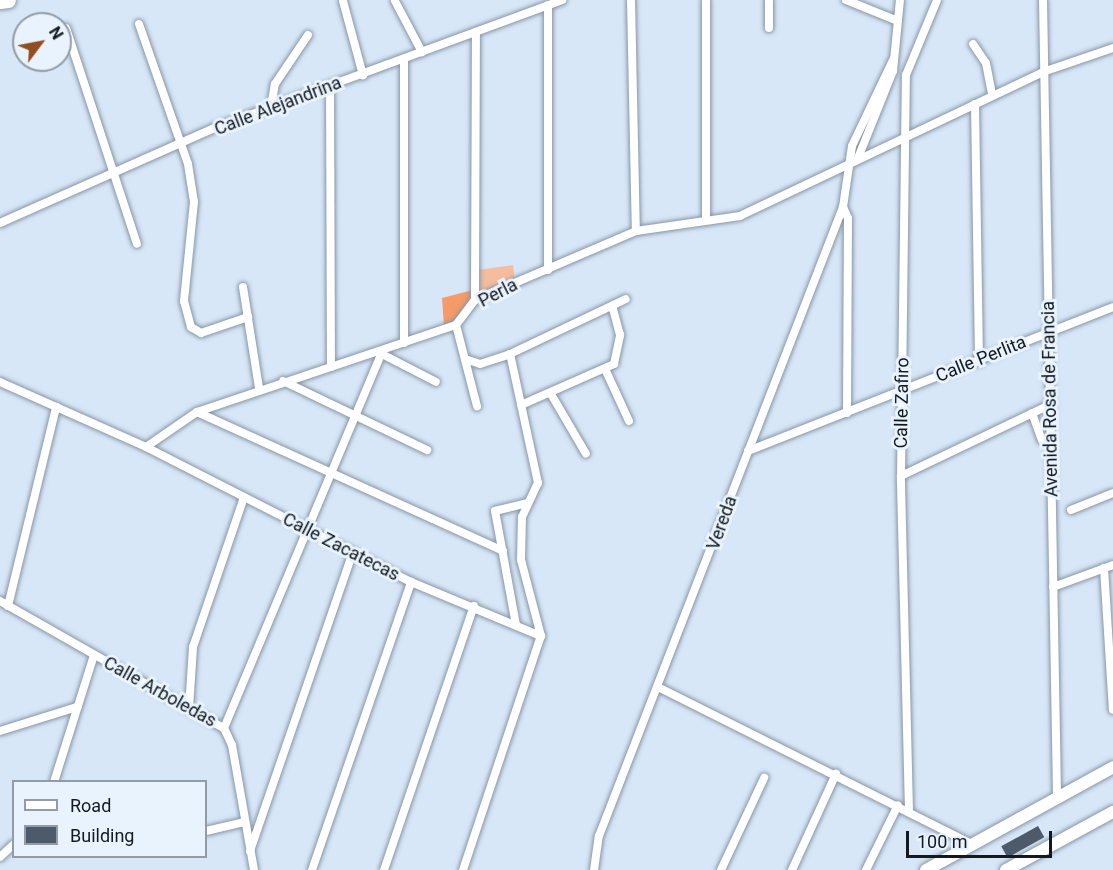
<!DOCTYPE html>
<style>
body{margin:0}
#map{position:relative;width:1113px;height:870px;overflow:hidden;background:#d7e7f8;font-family:Roboto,sans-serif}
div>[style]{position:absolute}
.green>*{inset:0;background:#f5bd9e}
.forest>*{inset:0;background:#f59b67}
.building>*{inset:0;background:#4d5a69;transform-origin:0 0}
.roads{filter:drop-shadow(0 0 2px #8896a6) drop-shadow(0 0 2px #8896a6)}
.street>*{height:8px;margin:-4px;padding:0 4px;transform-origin:4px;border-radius:4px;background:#fff}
.primary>*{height:12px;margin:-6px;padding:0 6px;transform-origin:6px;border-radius:6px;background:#fff}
.highway>*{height:15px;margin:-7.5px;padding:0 7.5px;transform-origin:7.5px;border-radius:7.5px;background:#fff}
span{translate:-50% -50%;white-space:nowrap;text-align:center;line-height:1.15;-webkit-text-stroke:6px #e9f3fd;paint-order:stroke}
.street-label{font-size:18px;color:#13191f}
.legend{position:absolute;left:12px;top:780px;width:195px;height:78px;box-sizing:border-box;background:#e9f3fd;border:2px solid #939ca4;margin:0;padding:8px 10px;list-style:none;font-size:18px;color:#13191f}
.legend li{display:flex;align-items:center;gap:12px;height:30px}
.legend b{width:30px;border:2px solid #939ca4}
.north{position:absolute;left:12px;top:12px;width:60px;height:60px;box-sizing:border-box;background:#e9f3fd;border:2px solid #939ca4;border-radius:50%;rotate:58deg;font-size:16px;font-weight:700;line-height:24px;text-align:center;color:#13191f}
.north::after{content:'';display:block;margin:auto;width:21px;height:27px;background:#924d22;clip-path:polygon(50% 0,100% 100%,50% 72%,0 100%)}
.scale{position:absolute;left:906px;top:831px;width:146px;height:27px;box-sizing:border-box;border:3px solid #13191f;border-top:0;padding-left:8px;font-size:18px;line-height:21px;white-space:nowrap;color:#13191f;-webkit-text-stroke:4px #e9f3fd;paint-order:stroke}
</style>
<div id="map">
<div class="green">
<div style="clip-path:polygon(513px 265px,515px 281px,477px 298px,477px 270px)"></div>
</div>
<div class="forest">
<div style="clip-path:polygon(473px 290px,464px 315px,444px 326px,442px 298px)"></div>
</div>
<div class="building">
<div style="left:1038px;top:826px;width:13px;height:42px;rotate:61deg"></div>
</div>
<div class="roads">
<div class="street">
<div style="left:631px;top:0;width:231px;rotate:88.8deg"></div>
<div style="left:706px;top:0;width:219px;rotate:90deg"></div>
<div style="left:846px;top:0;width:56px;rotate:22deg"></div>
<div style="left:1043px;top:0;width:798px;rotate:88.99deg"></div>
<div style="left:343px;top:1px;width:77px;rotate:74.9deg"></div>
<div style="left:395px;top:1px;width:58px;rotate:62.1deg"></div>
<div style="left:548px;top:5px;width:265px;rotate:90deg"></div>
<div style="left:139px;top:24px;width:148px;rotate:70.7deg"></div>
<div style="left:188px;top:164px;width:38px;rotate:81deg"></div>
<div style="left:194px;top:202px;width:100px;rotate:95.8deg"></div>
<div style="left:184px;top:301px;width:27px;rotate:75deg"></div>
<div style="left:191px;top:327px;width:12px;rotate:31deg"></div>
<div style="left:201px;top:333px;width:50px;rotate:-18.8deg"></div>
<div style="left:66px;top:28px;width:227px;rotate:71.8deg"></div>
<div style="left:769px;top:28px;width:28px;rotate:-90deg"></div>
<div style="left:973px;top:44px;width:23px;rotate:56deg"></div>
<div style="left:986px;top:63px;width:33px;rotate:79deg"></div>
<div style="left:330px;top:86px;width:281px;rotate:89.8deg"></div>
<div style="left:975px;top:104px;width:258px;rotate:89.1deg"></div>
<div style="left:271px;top:108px;width:24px;rotate:-81deg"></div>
<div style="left:275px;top:84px;width:59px;rotate:-56deg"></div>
<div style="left:858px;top:158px;width:94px;rotate:-68.1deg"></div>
<div style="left:893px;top:71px;width:71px;rotate:-84.4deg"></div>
<div style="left:843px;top:207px;width:12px;rotate:66deg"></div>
<div style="left:848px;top:218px;width:195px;rotate:90.3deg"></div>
<div style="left:0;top:223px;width:237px;rotate:-23.9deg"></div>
<div style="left:217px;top:127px;width:368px;rotate:-20.2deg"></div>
<div style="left:243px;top:287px;width:102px;rotate:81deg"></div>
<div style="left:475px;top:300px;width:268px;rotate:-89.8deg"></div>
<div style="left:456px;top:325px;width:84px;rotate:75.5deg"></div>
<div style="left:404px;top:343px;width:283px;rotate:-90deg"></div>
<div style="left:378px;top:352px;width:65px;rotate:27.3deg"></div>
<div style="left:465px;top:359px;width:16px;rotate:18deg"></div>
<div style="left:480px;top:364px;width:32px;rotate:-18deg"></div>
<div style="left:510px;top:354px;width:128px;rotate:-25.4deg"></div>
<div style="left:606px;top:371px;width:55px;rotate:65.3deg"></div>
<div style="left:283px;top:381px;width:160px;rotate:25.6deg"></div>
<div style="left:0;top:382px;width:160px;rotate:24deg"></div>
<div style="left:146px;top:447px;width:297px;rotate:27deg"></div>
<div style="left:411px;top:582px;width:141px;rotate:22.6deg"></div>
<div style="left:551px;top:394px;width:69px;rotate:59.7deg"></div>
<div style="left:521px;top:405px;width:102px;rotate:-23.8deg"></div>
<div style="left:614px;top:364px;width:30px;rotate:-78deg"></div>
<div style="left:620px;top:335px;width:30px;rotate:-105deg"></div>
<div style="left:197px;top:412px;width:336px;rotate:24.4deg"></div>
<div style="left:1032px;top:413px;width:29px;rotate:70deg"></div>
<div style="left:146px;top:447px;width:62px;rotate:-34.5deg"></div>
<div style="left:197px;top:412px;width:273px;rotate:-18.6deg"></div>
<div style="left:456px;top:325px;width:31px;rotate:-53deg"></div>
<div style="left:475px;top:300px;width:175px;rotate:-23.2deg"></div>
<div style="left:636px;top:231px;width:105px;rotate:-8.2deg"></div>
<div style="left:740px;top:216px;width:335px;rotate:-25.4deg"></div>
<div style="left:1043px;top:72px;width:74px;rotate:-18.9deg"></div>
<div style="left:748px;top:451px;width:392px;rotate:-21.5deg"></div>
<div style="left:901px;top:476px;width:166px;rotate:-25.6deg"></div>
<div style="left:1071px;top:510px;width:45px;rotate:-22deg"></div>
<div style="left:1104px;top:568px;width:142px;rotate:86.4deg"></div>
<div style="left:1053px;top:587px;width:64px;rotate:-20.1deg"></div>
<div style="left:0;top:601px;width:257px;rotate:29.6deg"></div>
<div style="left:224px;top:728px;width:19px;rotate:65deg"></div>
<div style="left:232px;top:745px;width:127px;rotate:80deg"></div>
<div style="left:8px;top:606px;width:205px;rotate:-76.4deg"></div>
<div style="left:516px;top:625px;width:116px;rotate:-100.4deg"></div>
<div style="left:495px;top:511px;width:34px;rotate:-14deg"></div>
<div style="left:660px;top:688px;width:348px;rotate:26.6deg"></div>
<div style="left:189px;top:708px;width:61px;rotate:-86.2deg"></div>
<div style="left:193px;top:647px;width:158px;rotate:-71.2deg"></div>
<div style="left:224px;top:728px;width:407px;rotate:-67.2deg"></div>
<div style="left:0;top:731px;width:81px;rotate:-17.3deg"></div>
<div style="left:54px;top:782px;width:133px;rotate:-72.5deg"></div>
<div style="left:909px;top:811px;width:335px;rotate:-91.4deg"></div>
<div style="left:901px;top:476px;width:401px;rotate:-89.3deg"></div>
<div style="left:906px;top:75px;width:81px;rotate:-67.5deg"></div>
<div style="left:206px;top:831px;width:39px;rotate:-13deg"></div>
<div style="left:250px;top:851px;width:316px;rotate:-71deg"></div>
<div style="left:0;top:857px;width:19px;rotate:-43deg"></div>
<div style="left:312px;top:870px;width:305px;rotate:-71deg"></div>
<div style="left:384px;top:870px;width:279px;rotate:-71.2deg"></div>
<div style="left:463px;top:870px;width:247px;rotate:-71.6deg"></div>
<div style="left:541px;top:636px;width:79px;rotate:-104.7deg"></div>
<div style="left:521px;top:560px;width:43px;rotate:-88.7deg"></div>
<div style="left:522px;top:517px;width:38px;rotate:-65deg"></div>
<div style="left:538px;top:483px;width:132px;rotate:-102.2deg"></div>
<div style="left:594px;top:870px;width:34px;rotate:-82deg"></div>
<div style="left:599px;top:836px;width:675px;rotate:-68.8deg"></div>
<div style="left:843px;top:207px;width:62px;rotate:-81.6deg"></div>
<div style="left:852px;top:146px;width:95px;rotate:-64.5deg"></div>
<div style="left:721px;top:870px;width:102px;rotate:-64.9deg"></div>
<div style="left:792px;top:870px;width:106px;rotate:-65.4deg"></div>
<div style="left:866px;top:870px;width:72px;rotate:-63.8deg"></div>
</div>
<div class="primary">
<div style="left:926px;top:870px;width:213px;rotate:-28.8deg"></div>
<div style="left:1006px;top:870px;width:122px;rotate:-28.5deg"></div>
</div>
<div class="highway">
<div style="left:0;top:1px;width:8px;rotate:-7deg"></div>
</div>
</div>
<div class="street-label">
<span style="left:278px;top:106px;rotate:-21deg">Calle Alejandrina</span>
<span style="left:498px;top:293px;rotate:-27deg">Perla</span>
<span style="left:981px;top:359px;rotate:-22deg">Calle Perlita</span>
<span style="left:1050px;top:399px;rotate:-91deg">Avenida Rosa de Francia</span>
<span style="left:902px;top:403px;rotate:-89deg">Calle Zafiro</span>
<span style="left:722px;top:523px;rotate:-70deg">Vereda</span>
<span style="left:341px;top:547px;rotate:27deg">Calle Zacatecas</span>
<span style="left:160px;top:692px;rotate:29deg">Calle Arboledas</span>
</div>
<ul class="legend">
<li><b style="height:8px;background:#fff"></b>Road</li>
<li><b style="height:16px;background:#4d5a69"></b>Building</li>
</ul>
<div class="north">N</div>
<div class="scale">100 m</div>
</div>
